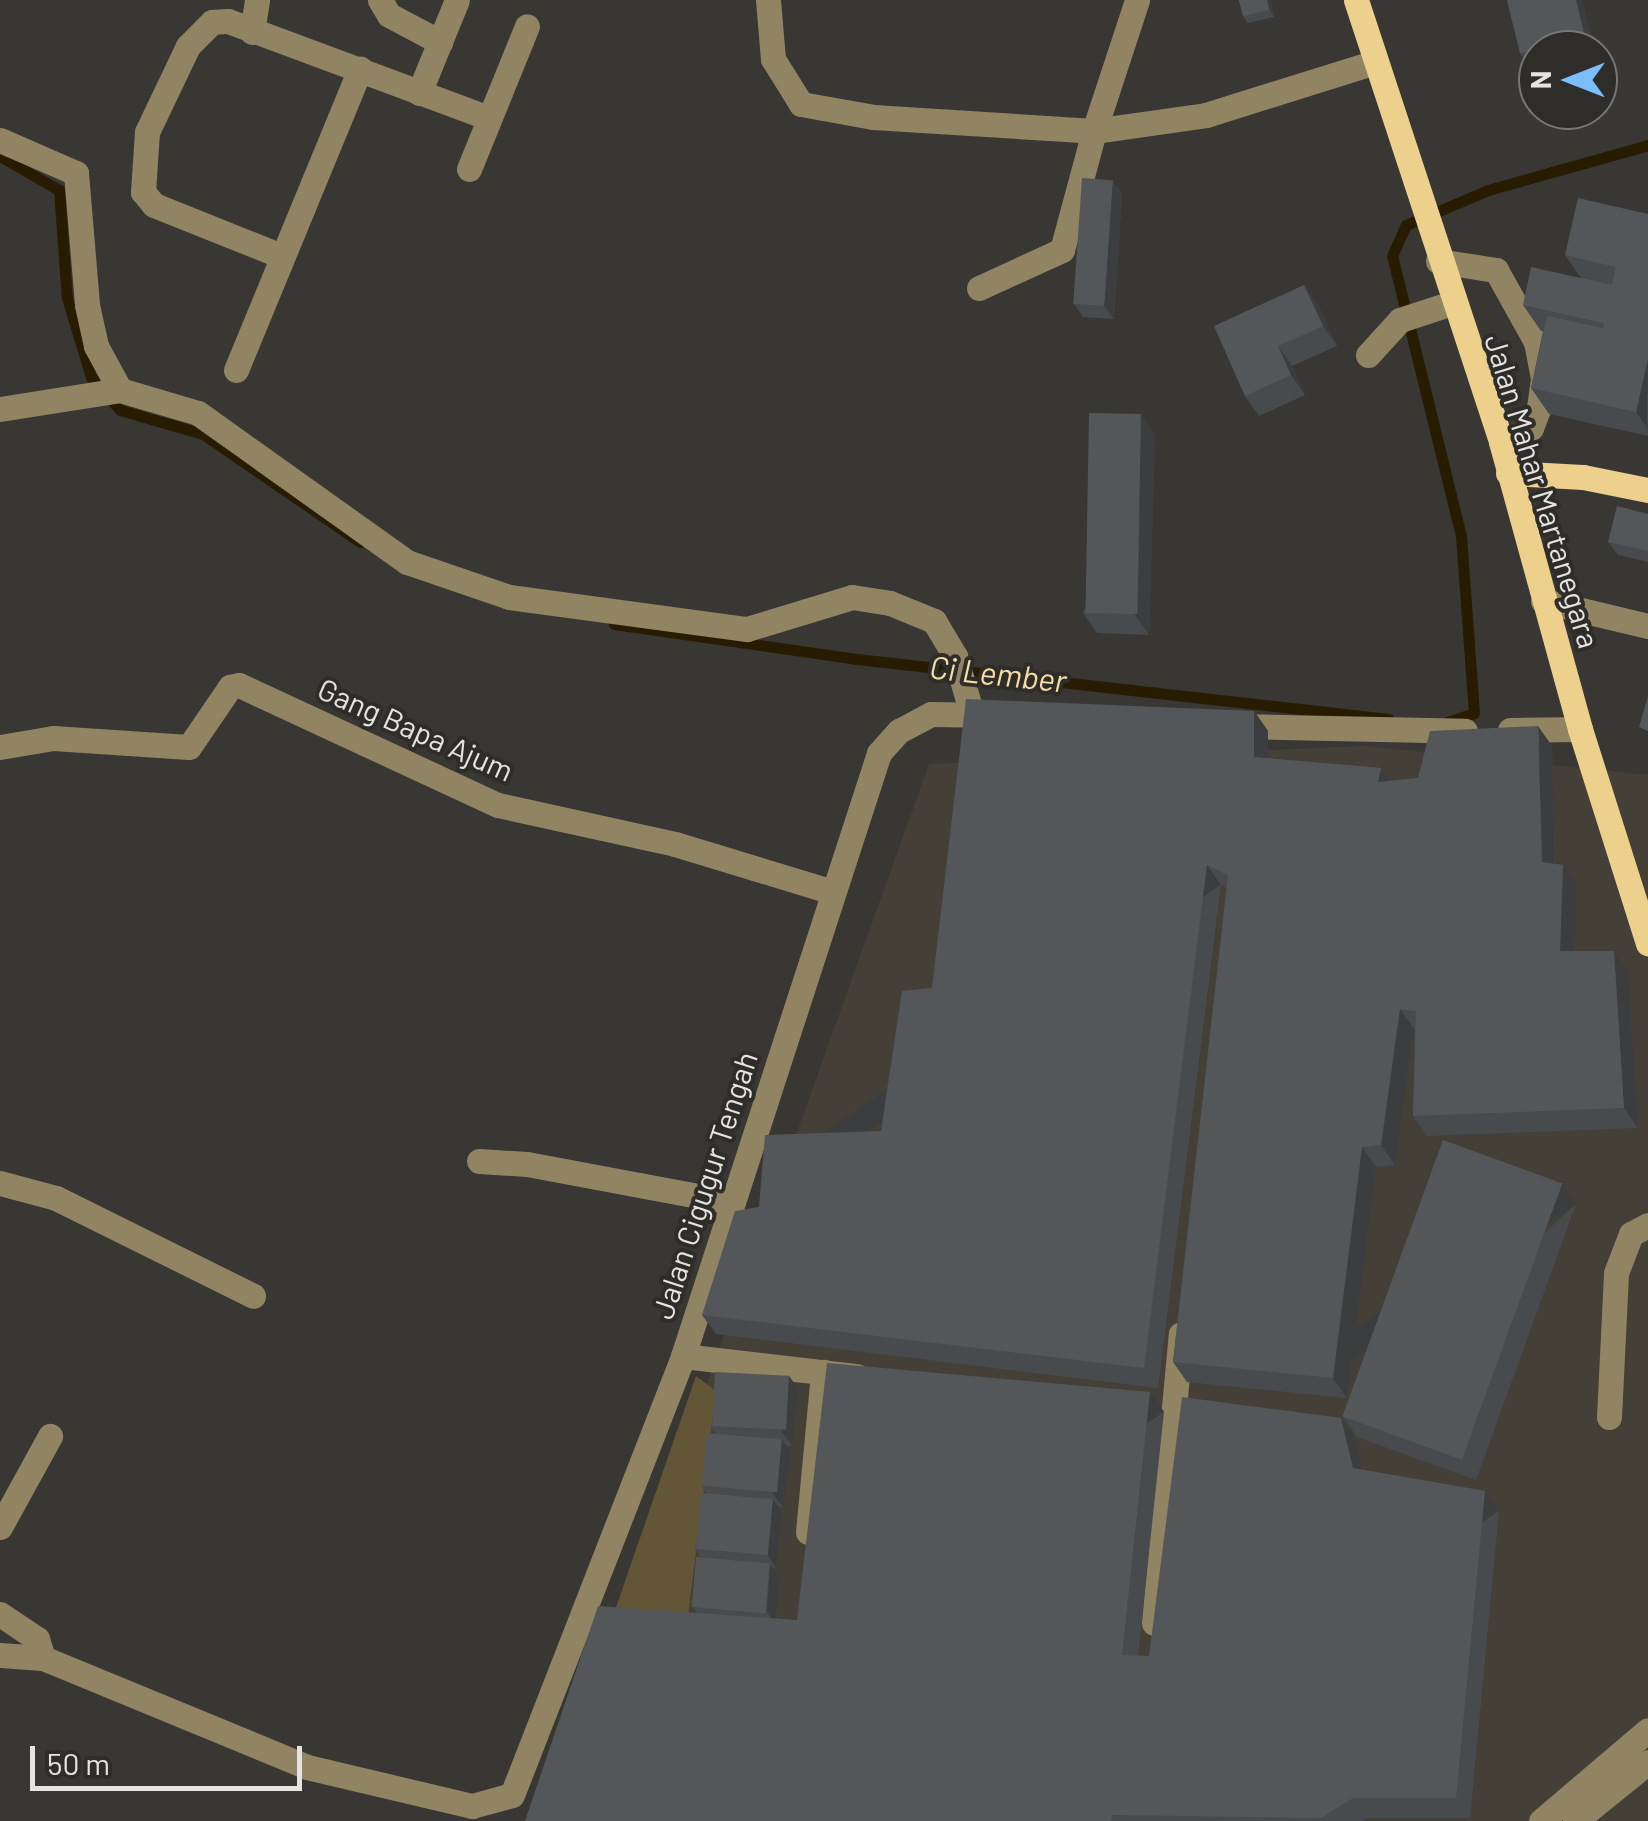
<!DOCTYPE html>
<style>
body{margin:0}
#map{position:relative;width:1648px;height:1821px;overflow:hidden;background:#383733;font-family:Barlow,sans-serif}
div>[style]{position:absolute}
.built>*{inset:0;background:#444037}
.green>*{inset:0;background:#625637}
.stream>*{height:11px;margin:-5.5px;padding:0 5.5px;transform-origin:5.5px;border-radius:5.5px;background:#281c00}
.minor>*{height:25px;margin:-12.5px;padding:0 12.5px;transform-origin:12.5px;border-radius:12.5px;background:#918463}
.major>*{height:25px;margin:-12.5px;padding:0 12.5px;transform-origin:12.5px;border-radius:12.5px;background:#ecd08b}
.wall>*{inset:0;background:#484b4d}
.shaded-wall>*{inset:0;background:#3b3d3f;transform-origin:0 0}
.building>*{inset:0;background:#54575a;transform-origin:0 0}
span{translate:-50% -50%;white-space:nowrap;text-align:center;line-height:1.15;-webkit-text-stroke:8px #2e2d29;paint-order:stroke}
.street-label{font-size:30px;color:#e5e4e2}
.water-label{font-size:32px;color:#f5dda3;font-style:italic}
.north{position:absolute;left:1518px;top:30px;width:100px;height:100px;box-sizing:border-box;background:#2e2d29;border:2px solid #777673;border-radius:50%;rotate:270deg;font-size:28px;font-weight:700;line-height:40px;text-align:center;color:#e5e4e2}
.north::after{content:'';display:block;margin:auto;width:35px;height:45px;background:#7cbef9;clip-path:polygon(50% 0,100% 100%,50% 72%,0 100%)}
.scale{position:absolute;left:30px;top:1746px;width:272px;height:45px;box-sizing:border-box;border:5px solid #e5e4e2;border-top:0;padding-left:12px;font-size:30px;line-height:35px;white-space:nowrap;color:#e5e4e2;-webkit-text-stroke:8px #2e2d29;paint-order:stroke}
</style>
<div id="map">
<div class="built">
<div style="clip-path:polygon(1365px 746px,1648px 775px,1648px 1821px,550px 1821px,929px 764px)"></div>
</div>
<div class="green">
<div style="clip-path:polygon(696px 1376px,716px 1391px,688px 1616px,614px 1613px)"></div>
</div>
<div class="stream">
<div style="left:0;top:156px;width:68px;rotate:30deg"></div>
<div style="left:59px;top:190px;width:108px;rotate:85.8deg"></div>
<div style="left:67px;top:298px;width:83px;rotate:73.1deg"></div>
<div style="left:91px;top:377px;width:44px;rotate:48.7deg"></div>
<div style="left:120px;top:410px;width:86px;rotate:16.1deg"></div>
<div style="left:203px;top:434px;width:191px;rotate:34.5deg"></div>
<div style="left:614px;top:624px;width:246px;rotate:8.2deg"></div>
<div style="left:857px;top:659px;width:535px;rotate:6.43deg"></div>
<div style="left:1447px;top:722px;width:28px;rotate:-18deg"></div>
<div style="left:1474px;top:713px;width:177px;rotate:-94.2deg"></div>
<div style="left:1461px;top:536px;width:288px;rotate:-103.8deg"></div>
<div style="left:1392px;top:256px;width:34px;rotate:-66deg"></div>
<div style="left:1406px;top:225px;width:89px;rotate:-23.1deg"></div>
<div style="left:1488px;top:190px;width:166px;rotate:-15.7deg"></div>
</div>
<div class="minor">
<div style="left:380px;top:0;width:17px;rotate:59deg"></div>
<div style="left:389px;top:15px;width:58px;rotate:27.9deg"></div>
<div style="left:768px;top:0;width:59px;rotate:85.2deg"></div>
<div style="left:773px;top:59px;width:53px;rotate:58.1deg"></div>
<div style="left:801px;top:104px;width:73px;rotate:10.2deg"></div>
<div style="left:873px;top:117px;width:221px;rotate:3.6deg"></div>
<div style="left:1094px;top:131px;width:138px;rotate:-71.8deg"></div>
<div style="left:252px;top:32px;width:32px;rotate:-81deg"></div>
<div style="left:419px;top:93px;width:100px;rotate:-67.8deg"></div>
<div style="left:0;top:140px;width:83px;rotate:23.5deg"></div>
<div style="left:76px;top:173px;width:132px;rotate:85.2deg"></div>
<div style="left:87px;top:305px;width:42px;rotate:77.6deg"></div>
<div style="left:96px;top:346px;width:50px;rotate:61.4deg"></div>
<div style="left:469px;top:169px;width:154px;rotate:-67.9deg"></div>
<div style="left:279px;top:255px;width:135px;rotate:-158.2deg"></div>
<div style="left:154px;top:205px;width:17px;rotate:-130deg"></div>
<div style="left:143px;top:192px;width:60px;rotate:-86.2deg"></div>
<div style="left:147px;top:132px;width:95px;rotate:-64.5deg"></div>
<div style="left:188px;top:46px;width:34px;rotate:-45deg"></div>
<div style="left:212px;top:22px;width:16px;rotate:-4deg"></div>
<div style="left:228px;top:21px;width:278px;rotate:20.4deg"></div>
<div style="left:1438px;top:261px;width:59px;rotate:8.8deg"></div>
<div style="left:1496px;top:270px;width:82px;rotate:60.9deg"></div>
<div style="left:1536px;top:342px;width:38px;rotate:79deg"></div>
<div style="left:1543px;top:379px;width:28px;rotate:98deg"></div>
<div style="left:1539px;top:407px;width:22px;rotate:111deg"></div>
<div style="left:1531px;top:428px;width:33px;rotate:155deg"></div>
<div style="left:979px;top:288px;width:91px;rotate:-24.6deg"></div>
<div style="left:1062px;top:250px;width:123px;rotate:-74.9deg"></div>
<div style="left:1094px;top:131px;width:113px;rotate:-8.1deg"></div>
<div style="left:1206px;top:115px;width:177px;rotate:-17.4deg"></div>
<div style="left:1368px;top:355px;width:47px;rotate:-47.6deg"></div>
<div style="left:1400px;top:320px;width:55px;rotate:-18.1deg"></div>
<div style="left:236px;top:370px;width:326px;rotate:-67.6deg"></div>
<div style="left:0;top:409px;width:121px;rotate:-9deg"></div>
<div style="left:120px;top:390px;width:81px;rotate:16.4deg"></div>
<div style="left:198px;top:413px;width:257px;rotate:35.5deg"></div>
<div style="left:407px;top:562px;width:108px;rotate:18.9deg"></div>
<div style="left:509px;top:597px;width:240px;rotate:7.7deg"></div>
<div style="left:747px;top:629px;width:110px;rotate:-16.9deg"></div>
<div style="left:852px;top:597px;width:38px;rotate:9deg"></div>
<div style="left:890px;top:603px;width:48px;rotate:22.2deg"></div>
<div style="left:934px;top:621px;width:41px;rotate:59deg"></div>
<div style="left:955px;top:656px;width:60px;rotate:73.7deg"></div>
<div style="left:1543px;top:601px;width:108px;rotate:13.4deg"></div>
<div style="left:1235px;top:726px;width:230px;rotate:1.2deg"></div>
<div style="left:1510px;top:730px;width:70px;rotate:-0.8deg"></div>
<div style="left:0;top:747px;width:54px;rotate:-9.6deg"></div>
<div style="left:53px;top:738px;width:136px;rotate:3.8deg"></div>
<div style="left:189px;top:747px;width:73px;rotate:-55.7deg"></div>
<div style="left:230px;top:687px;width:9px;rotate:-13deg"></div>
<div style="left:239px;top:685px;width:285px;rotate:24.9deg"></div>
<div style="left:498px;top:805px;width:181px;rotate:12.4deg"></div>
<div style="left:675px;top:844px;width:165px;rotate:16.9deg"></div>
<div style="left:479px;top:1161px;width:48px;rotate:3.6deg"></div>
<div style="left:527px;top:1164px;width:208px;rotate:10.6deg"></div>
<div style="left:0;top:1183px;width:58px;rotate:15deg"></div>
<div style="left:56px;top:1198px;width:220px;rotate:26.4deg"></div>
<div style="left:683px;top:1356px;width:175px;rotate:6.6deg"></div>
<div style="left:1609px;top:1417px;width:144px;rotate:-87.2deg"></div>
<div style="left:1616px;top:1273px;width:42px;rotate:-69deg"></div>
<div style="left:1631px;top:1234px;width:19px;rotate:-28deg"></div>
<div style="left:0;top:1527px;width:104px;rotate:-61.2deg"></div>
<div style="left:808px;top:1532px;width:161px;rotate:-84.6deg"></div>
<div style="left:0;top:1614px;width:45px;rotate:34deg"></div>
<div style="left:37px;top:1639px;width:20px;rotate:72deg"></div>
<div style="left:1154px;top:1623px;width:290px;rotate:-84.7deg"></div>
<div style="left:0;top:1655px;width:43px;rotate:4deg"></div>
<div style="left:43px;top:1658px;width:286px;rotate:22.4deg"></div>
<div style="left:307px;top:1767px;width:170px;rotate:13.3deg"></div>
<div style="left:472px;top:1806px;width:41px;rotate:-15.4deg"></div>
<div style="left:512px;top:1795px;width:471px;rotate:-68.7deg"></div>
<div style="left:683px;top:1356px;width:634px;rotate:-71.99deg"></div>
<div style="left:879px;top:753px;width:30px;rotate:-48deg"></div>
<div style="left:899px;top:731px;width:36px;rotate:-28deg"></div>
<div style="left:931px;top:714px;width:64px;rotate:0.9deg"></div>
<div style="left:1541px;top:1821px;width:140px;rotate:-40.4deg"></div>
<div style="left:1575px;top:1821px;width:94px;rotate:-38.9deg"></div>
</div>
<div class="major">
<div style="left:1356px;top:0;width:465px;rotate:71.8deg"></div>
<div style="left:1501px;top:442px;width:298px;rotate:74.6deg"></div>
<div style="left:1580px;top:729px;width:225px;rotate:72.4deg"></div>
<div style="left:1508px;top:473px;width:75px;rotate:3.1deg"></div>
<div style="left:1583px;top:477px;width:66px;rotate:11.3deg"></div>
</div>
<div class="wall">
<div style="clip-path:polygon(1239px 0,1270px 0,1274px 17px,1248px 23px,1243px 16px)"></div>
<div style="clip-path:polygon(1507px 0,1582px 0,1594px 50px,1538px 50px,1538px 64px,1529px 66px,1520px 53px)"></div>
<div style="clip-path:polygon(1122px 194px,1114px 319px,1083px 317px,1074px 304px)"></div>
<div style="clip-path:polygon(1648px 214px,1648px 436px,1549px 414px,1531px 388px,1543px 331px,1541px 331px,1523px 305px,1581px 278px,1565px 255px)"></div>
<div style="clip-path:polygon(1318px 305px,1337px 346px,1292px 366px,1305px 395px,1259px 416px,1245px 396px,1214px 326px)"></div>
<div style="clip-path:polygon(1155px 434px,1149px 635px,1097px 633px,1083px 613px)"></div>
<div style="clip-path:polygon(1648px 514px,1648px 562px,1618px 555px,1608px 542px)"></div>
<div style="clip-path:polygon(1254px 711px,1268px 731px,1268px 758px,1381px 768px,1390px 781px,1418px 778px,1552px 746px,1555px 864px,1563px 865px,1577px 885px,1574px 951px,1628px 971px,1638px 1128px,1427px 1136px,1413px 1116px,1415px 1029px,1414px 1029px,1395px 1165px,1376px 1167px,1347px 1398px,1187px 1382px,1173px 1362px,1227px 888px,1221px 885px,1158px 1388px,716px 1334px,702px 1315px,759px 1207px,881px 1131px,932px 988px)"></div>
<div style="clip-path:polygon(1576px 1204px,1476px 1480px,1357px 1437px,1343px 1417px)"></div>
<div style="clip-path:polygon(789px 1376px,798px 1389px,792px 1446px,786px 1445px,791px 1453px,783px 1507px,778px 1506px,782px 1512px,776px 1568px,773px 1568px,780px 1578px,777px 1619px,797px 1620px,1150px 1392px,1164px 1412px,1138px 1656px,1149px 1656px,1355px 1438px,1363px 1470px,1485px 1491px,1499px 1511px,1470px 1818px,1367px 1818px,1363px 1821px,525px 1821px,697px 1613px,692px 1607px,701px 1557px,695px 1549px,707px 1494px,702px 1486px,715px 1433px,710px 1426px)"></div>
</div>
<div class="shaded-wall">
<div style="clip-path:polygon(1267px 0,1270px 0,1274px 17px,1269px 10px)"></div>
<div style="clip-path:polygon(1576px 0,1582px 0,1594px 50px,1585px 38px)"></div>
<div style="clip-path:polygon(1113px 180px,1122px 194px,1114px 319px,1104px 306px)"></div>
<div style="clip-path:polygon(1304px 285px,1318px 305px,1337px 346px,1323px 326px)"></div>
<div style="clip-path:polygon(1278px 346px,1292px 366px,1305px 395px,1291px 375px)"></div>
<div style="clip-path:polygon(1648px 359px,1647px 425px,1648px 429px,1636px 412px)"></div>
<div style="clip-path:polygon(1141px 414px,1155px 434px,1149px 635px,1135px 615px)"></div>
<div style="clip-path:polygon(1254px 711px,1268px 731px,1268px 776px,1254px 757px)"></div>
<div style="clip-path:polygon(1538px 726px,1552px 746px,1555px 882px,1542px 862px)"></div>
<div style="clip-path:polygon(1381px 768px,1395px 788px,1378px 782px)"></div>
<div style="left:1207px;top:865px;width:24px;height:507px;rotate:55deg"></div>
<div style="clip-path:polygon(1563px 865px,1577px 885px,1574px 971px,1560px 951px)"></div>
<div style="clip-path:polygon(1614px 951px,1628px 971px,1638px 1128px,1624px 1108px)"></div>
<div style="clip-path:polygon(1400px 1009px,1414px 1029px,1395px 1165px,1381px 1145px)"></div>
<div style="clip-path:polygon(1362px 1147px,1376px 1167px,1347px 1398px,1333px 1378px)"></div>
<div style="left:1562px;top:1184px;width:24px;height:294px;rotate:55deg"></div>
<div style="clip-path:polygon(789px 1376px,798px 1389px,792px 1446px,782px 1432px)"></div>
<div style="left:1150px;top:1392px;width:24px;height:264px;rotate:55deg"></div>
<div style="clip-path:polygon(1341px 1418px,1355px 1438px,1367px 1488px,1353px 1468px)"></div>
<div style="clip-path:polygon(782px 1439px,791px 1453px,783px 1507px,773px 1494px)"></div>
<div style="left:1485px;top:1491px;width:24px;height:308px;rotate:55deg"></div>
<div style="clip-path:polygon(773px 1499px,782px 1512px,776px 1568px,767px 1554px)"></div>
<div style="clip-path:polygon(770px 1564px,780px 1578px,776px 1625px,767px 1612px)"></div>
</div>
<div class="building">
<div style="clip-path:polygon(1239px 0,1267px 0,1269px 10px,1243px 16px)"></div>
<div style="clip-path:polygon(1507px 0,1576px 0,1585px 38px,1520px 53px)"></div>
<div style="left:1082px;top:178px;width:31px;height:126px;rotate:4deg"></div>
<div style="clip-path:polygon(1578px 198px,1648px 214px,1648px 359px,1636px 412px,1531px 388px,1547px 316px,1603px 328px,1604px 323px,1523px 305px,1531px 267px,1612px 285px,1616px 267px,1565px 255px)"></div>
<div style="clip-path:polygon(1304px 285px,1323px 326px,1278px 346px,1291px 375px,1245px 396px,1214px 326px)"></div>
<div style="left:1089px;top:413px;width:52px;height:200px;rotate:1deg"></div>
<div style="clip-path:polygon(1617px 506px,1648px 514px,1648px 551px,1608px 542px)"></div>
<div style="clip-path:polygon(1648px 696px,1648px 731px,1639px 727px)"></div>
<div style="clip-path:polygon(966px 699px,1254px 711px,1254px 757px,1381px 768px,1378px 782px,1418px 778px,1430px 731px,1538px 726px,1542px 862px,1563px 865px,1560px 951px,1614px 951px,1624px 1108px,1413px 1116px,1416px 1011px,1400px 1009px,1381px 1145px,1362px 1147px,1333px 1378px,1173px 1362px,1228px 875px,1207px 865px,1144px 1368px,702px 1315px,735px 1211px,759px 1207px,765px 1135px,881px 1131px,902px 991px,932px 988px)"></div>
<div style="left:1443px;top:1140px;width:127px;height:294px;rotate:20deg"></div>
<div style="clip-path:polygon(827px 1363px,1150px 1392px,1122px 1655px,1149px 1656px,1182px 1397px,1341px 1418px,1353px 1468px,1485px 1491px,1456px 1798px,1353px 1798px,1321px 1818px,1112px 1815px,1111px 1821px,525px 1821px,598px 1606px,797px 1620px)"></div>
<div style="left:715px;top:1372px;width:74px;height:54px;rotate:3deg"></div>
<div style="left:707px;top:1433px;width:75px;height:53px;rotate:5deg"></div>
<div style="left:701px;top:1493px;width:72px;height:56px;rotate:5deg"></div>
<div style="left:696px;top:1557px;width:74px;height:50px;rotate:5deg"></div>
</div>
<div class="street-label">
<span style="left:1543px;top:491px;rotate:73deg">Jalan Mahar Martanegara</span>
<span style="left:416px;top:729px;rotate:24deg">Gang Bapa Ajum</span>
<span style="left:704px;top:1185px;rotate:-72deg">Jalan Cigugur Tengah</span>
</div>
<div class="water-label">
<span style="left:998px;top:673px;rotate:6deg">Ci Lember</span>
</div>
<div class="north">N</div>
<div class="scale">50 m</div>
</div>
